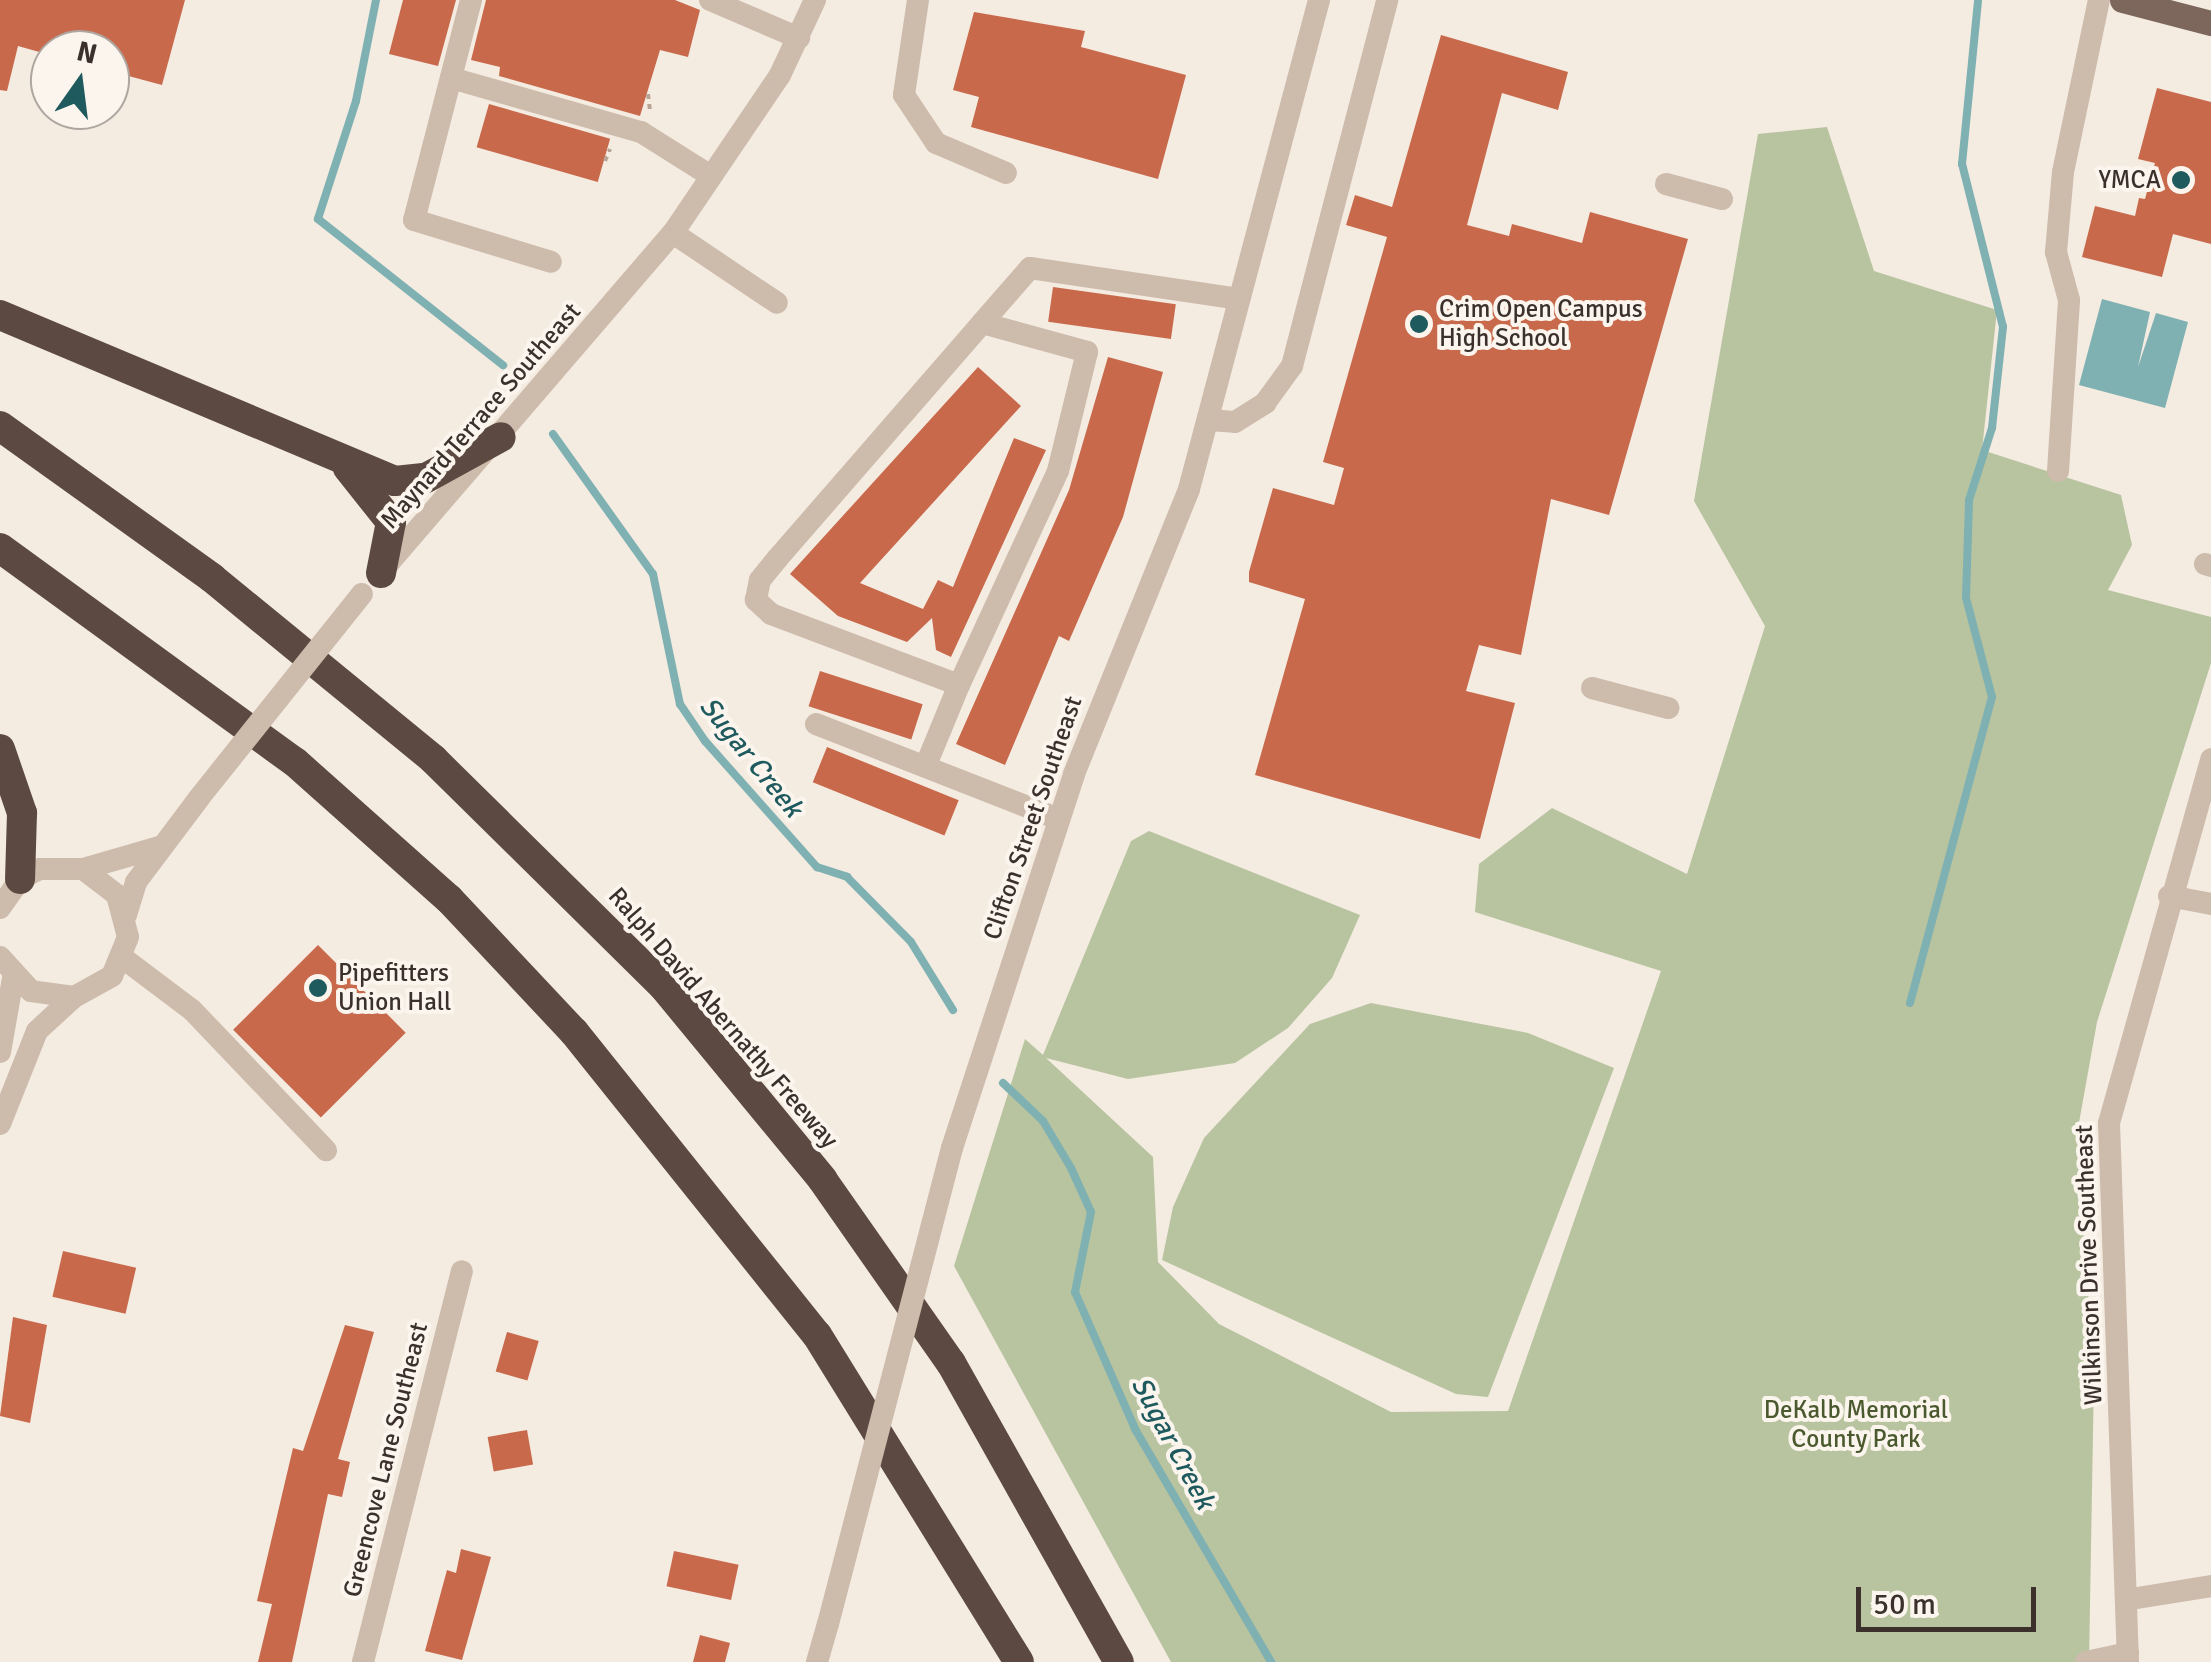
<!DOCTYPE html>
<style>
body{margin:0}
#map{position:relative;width:2211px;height:1662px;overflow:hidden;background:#f4ebe1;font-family:Signika,sans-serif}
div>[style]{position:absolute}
.green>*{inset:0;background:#b8c4a0}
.water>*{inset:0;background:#7fb0b2}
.stream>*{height:8px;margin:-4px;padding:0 4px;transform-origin:4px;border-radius:4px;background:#7fb0b2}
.building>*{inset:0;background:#c8694b;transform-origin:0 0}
.path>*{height:4px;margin-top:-2px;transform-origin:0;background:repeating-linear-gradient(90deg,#b9a596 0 5px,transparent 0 10px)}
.minor>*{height:22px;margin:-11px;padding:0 11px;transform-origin:11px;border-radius:11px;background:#cdbbac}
.major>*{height:25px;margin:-12.5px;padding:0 12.5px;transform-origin:12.5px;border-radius:12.5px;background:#7d675c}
.highway>*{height:30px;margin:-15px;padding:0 15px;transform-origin:15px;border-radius:15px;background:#5c4a42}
.minor-bridge>*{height:22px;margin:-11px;padding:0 11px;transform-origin:11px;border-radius:11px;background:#cdbbac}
.dots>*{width:28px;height:28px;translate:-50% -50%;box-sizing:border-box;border:5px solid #fbf5ee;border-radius:50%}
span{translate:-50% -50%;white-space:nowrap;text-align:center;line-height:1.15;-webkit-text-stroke:8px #fbf5ee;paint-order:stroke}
.poi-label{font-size:25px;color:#3b302b}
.right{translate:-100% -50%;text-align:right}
.left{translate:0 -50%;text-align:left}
.street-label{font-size:25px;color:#3b302b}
.park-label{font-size:25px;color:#4a5a2e}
.water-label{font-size:28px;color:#1f5a5e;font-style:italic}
.north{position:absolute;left:30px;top:30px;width:100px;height:100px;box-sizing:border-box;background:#fbf5ee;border:2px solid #aea6a0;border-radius:50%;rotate:14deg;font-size:28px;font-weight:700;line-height:40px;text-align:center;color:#3b302b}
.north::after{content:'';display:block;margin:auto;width:35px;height:45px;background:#1f5a5e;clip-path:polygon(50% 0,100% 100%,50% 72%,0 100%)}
.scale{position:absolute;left:1856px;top:1587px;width:180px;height:45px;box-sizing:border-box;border:5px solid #3b302b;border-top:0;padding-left:12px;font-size:30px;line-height:35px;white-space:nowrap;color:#3b302b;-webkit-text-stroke:8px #fbf5ee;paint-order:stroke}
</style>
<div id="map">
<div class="green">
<div style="clip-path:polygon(1827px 127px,1874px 271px,1997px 310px,1982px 450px,2121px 495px,2132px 545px,2108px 590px,2211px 617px,2211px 663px,2097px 1022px,2077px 1134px,2094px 1376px,2089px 1662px,1171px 1662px,954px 1266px,1025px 1039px,1043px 1055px,1131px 841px,1149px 831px,1360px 915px,1332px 978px,1288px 1028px,1235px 1063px,1128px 1079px,1046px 1058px,1153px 1157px,1158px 1262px,1219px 1324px,1391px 1412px,1508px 1411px,1661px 971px,1475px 912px,1479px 864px,1552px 808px,1687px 874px,1765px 626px,1694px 501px,1758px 134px)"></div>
<div style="clip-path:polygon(1371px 1003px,1528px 1033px,1614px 1068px,1488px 1397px,1456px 1394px,1162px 1260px,1173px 1207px,1204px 1138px,1310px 1024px)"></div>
</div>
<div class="water">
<div style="clip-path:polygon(2102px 299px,2150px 312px,2138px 367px,2156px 313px,2188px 322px,2165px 408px,2079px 385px)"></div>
</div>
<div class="stream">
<div style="left:376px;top:0;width:103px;rotate:101.2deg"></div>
<div style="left:356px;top:101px;width:124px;rotate:107.9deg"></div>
<div style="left:318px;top:219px;width:236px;rotate:38.3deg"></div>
<div style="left:553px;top:434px;width:172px;rotate:54.5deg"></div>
<div style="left:653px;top:574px;width:133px;rotate:78.3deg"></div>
<div style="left:680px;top:704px;width:45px;rotate:56deg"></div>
<div style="left:705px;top:741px;width:169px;rotate:48.4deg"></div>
<div style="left:817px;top:867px;width:32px;rotate:18deg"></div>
<div style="left:847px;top:877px;width:91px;rotate:45.4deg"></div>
<div style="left:911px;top:942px;width:80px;rotate:58.3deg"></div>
<div style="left:1910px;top:1003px;width:317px;rotate:-75deg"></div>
<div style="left:1992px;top:697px;width:102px;rotate:-104.7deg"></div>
<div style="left:1966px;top:598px;width:98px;rotate:-88.2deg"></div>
<div style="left:1969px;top:500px;width:76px;rotate:-72.3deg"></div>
<div style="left:1992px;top:428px;width:102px;rotate:-83.8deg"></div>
<div style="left:2003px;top:327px;width:168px;rotate:-104.1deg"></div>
<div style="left:1962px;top:164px;width:164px;rotate:-84.4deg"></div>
<div style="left:1003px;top:1083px;width:55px;rotate:43.5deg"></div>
<div style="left:1043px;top:1121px;width:55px;rotate:59.2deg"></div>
<div style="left:1071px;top:1168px;width:48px;rotate:65.6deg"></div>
<div style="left:1091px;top:1212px;width:82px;rotate:101.3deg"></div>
<div style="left:1075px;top:1292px;width:150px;rotate:66.3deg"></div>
<div style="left:1135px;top:1429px;width:270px;rotate:59.7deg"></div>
</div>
<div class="building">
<div style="clip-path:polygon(0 0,185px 0,162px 85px,110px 71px,110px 50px,50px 55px,18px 46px,7px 91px,0 90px)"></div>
<div style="clip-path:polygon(403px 0,456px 0,438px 66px,389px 54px)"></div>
<div style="clip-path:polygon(486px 0,675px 0,700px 10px,688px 57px,660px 50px,640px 116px,499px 76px,500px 67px,471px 60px)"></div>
<div style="clip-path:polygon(974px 12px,1085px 31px,1081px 47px,1186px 75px,1158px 179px,971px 127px,979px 97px,953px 90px)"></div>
<div style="clip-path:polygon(1441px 35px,1568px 72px,1558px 110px,1502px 93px,1467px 225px,1509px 236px,1512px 224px,1582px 243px,1590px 212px,1688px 239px,1609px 515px,1551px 499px,1521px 655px,1479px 645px,1466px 691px,1515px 703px,1480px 839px,1255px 775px,1305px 599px,1249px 582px,1249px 572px,1273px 488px,1334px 505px,1344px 468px,1323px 462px,1387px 237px,1346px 225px,1355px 195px,1392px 207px)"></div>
<div style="clip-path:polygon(2157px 88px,2211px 102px,2211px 244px,2173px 234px,2162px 277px,2082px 257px,2095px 206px,2135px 216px,2139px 198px,2145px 199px,2155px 163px,2138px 159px)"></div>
<div style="left:489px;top:104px;width:126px;height:45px;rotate:16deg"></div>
<div style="left:1053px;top:287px;width:124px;height:35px;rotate:8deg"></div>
<div style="clip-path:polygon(1108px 357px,1163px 372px,1123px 517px,1069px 641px,1059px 636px,1005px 765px,956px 744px,1069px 490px)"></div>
<div style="clip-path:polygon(978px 367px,1021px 406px,860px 583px,923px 609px,938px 580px,953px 587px,1014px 438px,1046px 450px,951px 657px,936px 650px,932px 618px,907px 642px,838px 616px,790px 574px)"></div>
<div style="left:820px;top:671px;width:108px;height:37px;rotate:18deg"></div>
<div style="left:827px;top:747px;width:142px;height:38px;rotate:22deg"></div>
<div style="left:318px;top:945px;width:124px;height:120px;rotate:45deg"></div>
<div style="left:63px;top:1251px;width:75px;height:47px;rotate:13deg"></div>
<div style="clip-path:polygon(13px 1317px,47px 1325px,30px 1423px,0 1416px)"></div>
<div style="clip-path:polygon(345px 1325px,374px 1332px,338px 1459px,350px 1462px,342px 1497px,328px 1494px,292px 1662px,258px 1662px,272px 1604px,257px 1601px,293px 1448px,303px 1451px)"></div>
<div style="left:507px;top:1332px;width:33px;height:41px;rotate:16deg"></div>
<div style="left:527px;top:1430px;width:35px;height:40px;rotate:80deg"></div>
<div style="clip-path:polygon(461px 1549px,491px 1557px,462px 1660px,425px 1651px,447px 1570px,456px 1573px)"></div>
<div style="left:674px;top:1551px;width:66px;height:36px;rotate:12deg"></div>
<div style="clip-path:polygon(700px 1635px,730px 1643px,725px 1662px,693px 1662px)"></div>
</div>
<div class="path">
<div style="left:648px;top:94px;width:16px;rotate:83deg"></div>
<div style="left:605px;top:161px;width:13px;rotate:-67deg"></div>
</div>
<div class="minor">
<div style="left:471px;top:0;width:227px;rotate:104.5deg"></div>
<div style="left:414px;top:220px;width:143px;rotate:17deg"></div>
<div style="left:710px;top:0;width:97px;rotate:23.1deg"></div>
<div style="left:918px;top:0;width:96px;rotate:98.4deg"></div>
<div style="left:904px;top:95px;width:58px;rotate:56.3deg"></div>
<div style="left:936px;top:143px;width:76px;rotate:23.2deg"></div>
<div style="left:451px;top:78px;width:198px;rotate:15.9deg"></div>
<div style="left:641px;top:132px;width:83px;rotate:32.2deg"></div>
<div style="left:1666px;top:184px;width:58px;rotate:15deg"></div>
<div style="left:673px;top:233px;width:125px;rotate:33.9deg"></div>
<div style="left:982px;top:323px;width:109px;rotate:15.4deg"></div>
<div style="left:1087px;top:352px;width:122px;rotate:103.7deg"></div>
<div style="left:1058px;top:471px;width:236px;rotate:114.8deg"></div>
<div style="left:959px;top:685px;width:201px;rotate:-159.3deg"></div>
<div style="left:771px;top:614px;width:21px;rotate:-137deg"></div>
<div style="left:756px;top:600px;width:20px;rotate:-79deg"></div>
<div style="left:760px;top:580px;width:27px;rotate:-51deg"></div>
<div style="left:777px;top:559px;width:313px;rotate:-49deg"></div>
<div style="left:982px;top:323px;width:73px;rotate:-48.9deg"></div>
<div style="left:1030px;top:268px;width:211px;rotate:8.4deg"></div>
<div style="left:1208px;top:420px;width:27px;rotate:4deg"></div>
<div style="left:1235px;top:422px;width:36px;rotate:-32deg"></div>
<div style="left:1265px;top:403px;width:46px;rotate:-53.9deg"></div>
<div style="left:1292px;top:366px;width:378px;rotate:-75.4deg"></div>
<div style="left:2058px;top:471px;width:171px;rotate:-86.3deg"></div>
<div style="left:2069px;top:300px;width:50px;rotate:-105.2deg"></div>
<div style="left:2056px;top:252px;width:80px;rotate:-85deg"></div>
<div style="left:2063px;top:172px;width:176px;rotate:-78.2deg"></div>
<div style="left:2205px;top:564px;width:6px;rotate:18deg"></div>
<div style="left:381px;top:572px;width:447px;rotate:-49.3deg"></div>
<div style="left:673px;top:233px;width:191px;rotate:-55.9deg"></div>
<div style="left:780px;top:75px;width:83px;rotate:-65deg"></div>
<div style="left:1592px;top:688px;width:79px;rotate:14.7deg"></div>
<div style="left:816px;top:724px;width:261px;rotate:21.4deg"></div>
<div style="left:926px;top:765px;width:87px;rotate:-67.6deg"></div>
<div style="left:83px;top:869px;width:79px;rotate:-16.1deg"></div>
<div style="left:2169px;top:896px;width:43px;rotate:10.8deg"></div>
<div style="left:0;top:908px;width:35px;rotate:-55deg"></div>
<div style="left:20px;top:879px;width:22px;rotate:-27deg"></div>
<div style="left:40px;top:869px;width:43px"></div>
<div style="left:83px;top:869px;width:43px;rotate:37.4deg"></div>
<div style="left:117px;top:895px;width:43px;rotate:75.3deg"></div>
<div style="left:128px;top:937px;width:42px;rotate:112.3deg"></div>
<div style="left:112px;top:976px;width:43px;rotate:151.1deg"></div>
<div style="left:74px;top:997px;width:43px;rotate:-172.1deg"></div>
<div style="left:31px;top:991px;width:46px;rotate:-132.4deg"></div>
<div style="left:126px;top:915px;width:34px;rotate:-73deg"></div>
<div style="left:136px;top:882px;width:105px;rotate:-53.1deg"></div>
<div style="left:123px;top:958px;width:86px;rotate:37deg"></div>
<div style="left:192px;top:1010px;width:194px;rotate:46.3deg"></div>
<div style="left:0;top:1052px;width:75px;rotate:-80deg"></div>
<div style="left:0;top:1124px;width:100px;rotate:-68.3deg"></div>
<div style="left:37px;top:1031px;width:50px;rotate:-42.6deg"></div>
<div style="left:952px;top:1148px;width:393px;rotate:-71.9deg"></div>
<div style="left:1074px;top:774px;width:307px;rotate:-68deg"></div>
<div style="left:1189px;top:489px;width:506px;rotate:-75.11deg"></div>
<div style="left:2131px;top:1599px;width:81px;rotate:-9.2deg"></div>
<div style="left:363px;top:1662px;width:403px;rotate:-75.8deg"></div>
<div style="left:817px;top:1662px;width:40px;rotate:-74deg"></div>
<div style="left:2086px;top:1662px;width:43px;rotate:-12.1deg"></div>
<div style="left:2128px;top:1662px;width:539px;rotate:-92.02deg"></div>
<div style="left:2109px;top:1123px;width:378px;rotate:-74.3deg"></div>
</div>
<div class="major">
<div style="left:2122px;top:0;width:92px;rotate:14.5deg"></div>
</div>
<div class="highway">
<div style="left:0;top:315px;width:428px;rotate:22.8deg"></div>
<div style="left:395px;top:481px;width:31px;rotate:-6deg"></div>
<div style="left:426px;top:478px;width:85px;rotate:-28.7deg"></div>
<div style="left:0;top:426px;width:261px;rotate:35.6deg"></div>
<div style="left:212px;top:578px;width:286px;rotate:39.3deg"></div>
<div style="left:433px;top:759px;width:325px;rotate:44.6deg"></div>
<div style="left:664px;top:987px;width:249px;rotate:50.5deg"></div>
<div style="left:822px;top:1179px;width:225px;rotate:55deg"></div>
<div style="left:951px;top:1363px;width:343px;rotate:60.7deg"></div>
<div style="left:348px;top:468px;width:69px;rotate:51.5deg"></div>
<div style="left:391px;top:522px;width:52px;rotate:101.1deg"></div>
<div style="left:0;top:548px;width:364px;rotate:36deg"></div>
<div style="left:295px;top:762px;width:206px;rotate:41.7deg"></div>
<div style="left:449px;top:899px;width:183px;rotate:46.8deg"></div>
<div style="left:574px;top:1032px;width:388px;rotate:51.3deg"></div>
<div style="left:817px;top:1335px;width:384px;rotate:58.3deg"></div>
<div style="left:0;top:749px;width:68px;rotate:71deg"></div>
<div style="left:22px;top:813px;width:66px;rotate:91.7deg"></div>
</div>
<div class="minor-bridge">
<div style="left:199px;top:798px;width:261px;rotate:-51.4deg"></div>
<div style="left:828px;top:1624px;width:492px;rotate:-75.4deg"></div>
</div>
<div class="dots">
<div style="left:2181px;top:180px;background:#1f5a5e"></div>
<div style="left:1419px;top:324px;background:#1f5a5e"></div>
<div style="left:318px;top:988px;background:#1f5a5e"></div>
</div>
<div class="poi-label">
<span class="right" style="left:2161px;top:180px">YMCA</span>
<span class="left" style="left:1439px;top:324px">Crim Open Campus<br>High School</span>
<span class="left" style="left:338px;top:988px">Pipefitters<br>Union Hall</span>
</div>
<div class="street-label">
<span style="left:481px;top:416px;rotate:-49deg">Maynard Terrace Southeast</span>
<span style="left:1033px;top:818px;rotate:-71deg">Clifton Street Southeast</span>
<span style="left:723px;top:1018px;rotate:49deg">Ralph David Abernathy Freeway</span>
<span style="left:2089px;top:1265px;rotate:-92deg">Wilkinson Drive Southeast</span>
<span style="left:386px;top:1460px;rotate:-76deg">Greencove Lane Southeast</span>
</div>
<div class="park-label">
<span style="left:1856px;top:1425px">DeKalb Memorial<br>County Park</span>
</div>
<div class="water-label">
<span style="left:751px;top:757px;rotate:51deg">Sugar Creek</span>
<span style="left:1173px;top:1443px;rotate:62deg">Sugar Creek</span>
</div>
<div class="north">N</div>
<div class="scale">50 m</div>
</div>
